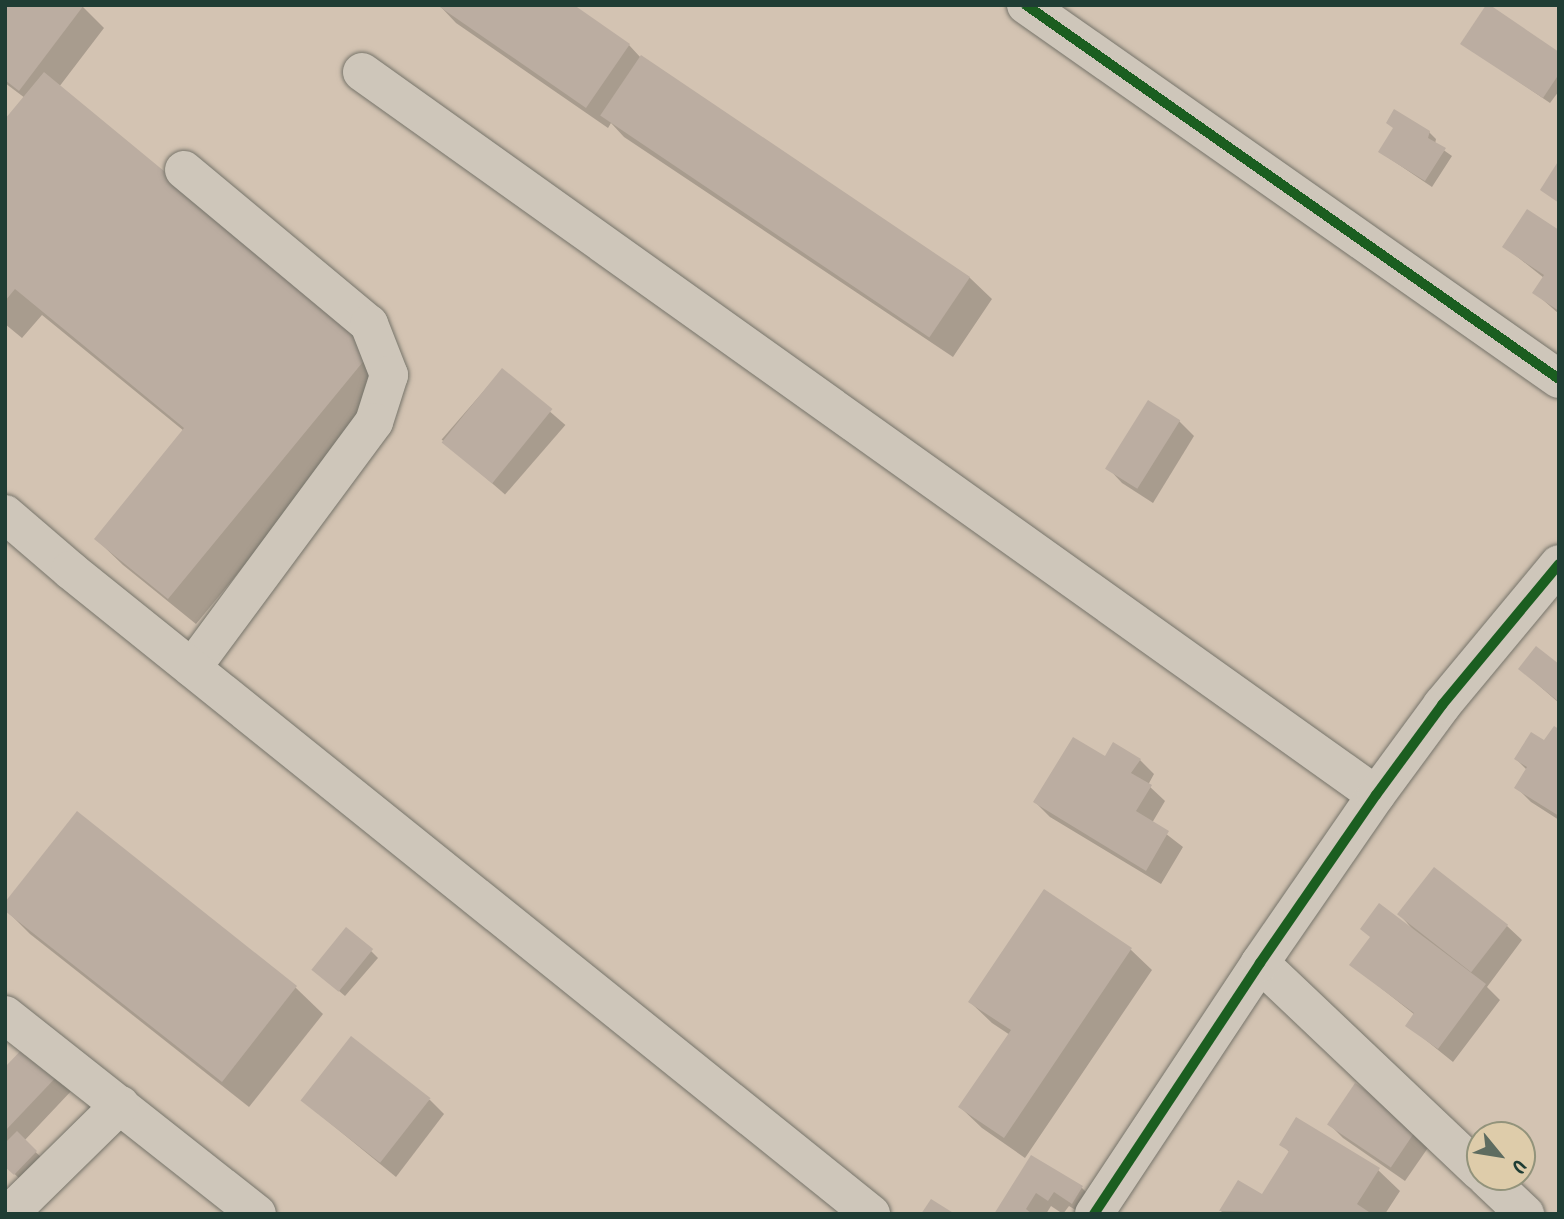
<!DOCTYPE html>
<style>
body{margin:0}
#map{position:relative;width:1564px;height:1219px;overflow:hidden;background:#d3c3b2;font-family:Kalam,sans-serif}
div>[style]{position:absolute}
.shadow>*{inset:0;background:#0003;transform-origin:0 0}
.building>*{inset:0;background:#bbada1;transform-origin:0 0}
.roads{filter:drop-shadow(0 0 2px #76746a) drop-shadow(0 0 2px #76746a)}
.minor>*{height:38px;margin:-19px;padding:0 19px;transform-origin:19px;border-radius:19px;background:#cec6ba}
.cycleway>*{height:10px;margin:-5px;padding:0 5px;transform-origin:5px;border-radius:5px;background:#1b5e20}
span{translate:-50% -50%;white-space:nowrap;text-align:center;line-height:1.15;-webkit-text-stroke:5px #deccaa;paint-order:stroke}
.frame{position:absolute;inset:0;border:7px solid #1f3d34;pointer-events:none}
.north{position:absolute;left:1466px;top:1121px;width:70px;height:70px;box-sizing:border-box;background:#deccaa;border:2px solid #92937b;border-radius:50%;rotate:120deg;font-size:19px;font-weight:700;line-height:28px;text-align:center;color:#1f3d34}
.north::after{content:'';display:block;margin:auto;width:24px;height:32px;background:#5e6c60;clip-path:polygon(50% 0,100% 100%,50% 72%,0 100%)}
</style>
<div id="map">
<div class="shadow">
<div style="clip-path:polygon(5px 5px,83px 7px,104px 28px,59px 87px,402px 374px,196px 624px,123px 565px,96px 539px,184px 431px,42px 315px,22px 338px,5px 324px,5px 122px,25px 98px,5px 83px)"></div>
<div style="clip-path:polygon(439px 5px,629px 45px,641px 58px,970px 278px,992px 299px,953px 357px,624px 137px,611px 123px,608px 128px,456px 23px)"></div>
<div style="clip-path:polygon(1462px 43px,1559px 54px,1559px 91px,1550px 103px)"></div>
<div style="clip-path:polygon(1429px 132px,1436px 139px,1435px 144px,1452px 156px,1432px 187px,1380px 152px)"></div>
<div style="clip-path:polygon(1559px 233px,1559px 314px,1534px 292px,1544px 278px,1505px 247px)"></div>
<div style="left:502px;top:370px;width:84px;height:92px;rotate:41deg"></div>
<div style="clip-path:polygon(1179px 421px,1194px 436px,1153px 503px,1122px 483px,1108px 468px)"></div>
<div style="clip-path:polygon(1559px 666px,1559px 703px,1520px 669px)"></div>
<div style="clip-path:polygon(1559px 731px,1559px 820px,1531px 802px,1516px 787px,1527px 770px,1516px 759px)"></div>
<div style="clip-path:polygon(1105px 758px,1140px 760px,1154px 774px,1148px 785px,1165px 801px,1152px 823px,1183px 847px,1161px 884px,1050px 817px,1035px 802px)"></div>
<div style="clip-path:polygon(77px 814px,296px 988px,323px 1014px,249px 1107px,30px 934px,5px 909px)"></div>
<div style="clip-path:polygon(1399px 914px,1507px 926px,1522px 940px,1487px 987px,1500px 1000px,1453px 1062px,1407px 1025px,1415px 1015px,1352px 965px,1416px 933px)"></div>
<div style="clip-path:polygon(1130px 949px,1152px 970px,1025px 1158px,982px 1128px,960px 1107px,1010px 1035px,992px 1023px,970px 1002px)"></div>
<div style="clip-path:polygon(371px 951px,378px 958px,345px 996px,320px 975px)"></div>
<div style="clip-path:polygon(29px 1044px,74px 1088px,24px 1141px,43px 1159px,22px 1181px,5px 1165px,5px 1070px)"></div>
<div style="clip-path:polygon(430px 1100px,444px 1114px,396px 1177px,303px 1101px)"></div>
<div style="clip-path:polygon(1329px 1124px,1417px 1128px,1432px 1142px,1405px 1181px,1343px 1138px)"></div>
<div style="clip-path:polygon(1282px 1144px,1378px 1170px,1400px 1191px,1385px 1214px,1224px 1214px,1221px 1211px,1262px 1197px,1290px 1153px)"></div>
<div style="clip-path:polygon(1032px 1157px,1082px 1188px,1096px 1202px,1082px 1214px,1069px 1206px,1063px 1214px,1051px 1206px,1046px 1214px,996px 1214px)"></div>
</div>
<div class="building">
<div style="clip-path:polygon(5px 5px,84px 5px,19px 91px,5px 80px)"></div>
<div style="clip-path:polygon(437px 5px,574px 5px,630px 44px,586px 108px)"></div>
<div style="clip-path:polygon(1486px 5px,1490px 5px,1559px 52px,1559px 74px,1543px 98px,1460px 44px)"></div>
<div style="left:641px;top:55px;width:397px;height:73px;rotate:34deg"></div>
<div style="clip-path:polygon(44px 72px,376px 346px,168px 599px,94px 539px,184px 428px,15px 289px,5px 301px,5px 119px)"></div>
<div style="clip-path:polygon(1394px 109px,1430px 131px,1428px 138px,1446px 148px,1425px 181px,1378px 152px,1393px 128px,1386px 123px)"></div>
<div style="clip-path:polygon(1559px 160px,1559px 203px,1540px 190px)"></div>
<div style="clip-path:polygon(1527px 209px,1559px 230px,1559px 311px,1532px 293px,1544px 275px,1502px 247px)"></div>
<div style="left:502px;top:368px;width:65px;height:96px;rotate:39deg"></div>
<div style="left:1148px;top:400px;width:38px;height:81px;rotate:32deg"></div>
<div style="clip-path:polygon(1536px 646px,1559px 664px,1559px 702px,1518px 669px)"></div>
<div style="clip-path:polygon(1554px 726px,1559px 729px,1559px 816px,1514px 788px,1527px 767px,1514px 759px,1531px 732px,1544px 740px)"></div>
<div style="clip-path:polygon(1073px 737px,1105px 756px,1113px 742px,1141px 759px,1131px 773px,1152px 785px,1136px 811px,1169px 831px,1146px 871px,1033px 802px)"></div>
<div style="clip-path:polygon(77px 811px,297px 986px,222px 1082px,5px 911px,5px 902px)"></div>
<div style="left:1434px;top:867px;width:94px;height:60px;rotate:38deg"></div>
<div style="clip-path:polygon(1044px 889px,1132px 948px,1004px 1138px,958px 1107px,1011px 1030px,968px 1002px)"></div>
<div style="clip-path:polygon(1379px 903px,1486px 984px,1438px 1049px,1405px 1026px,1414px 1013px,1349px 965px,1370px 937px,1360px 929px)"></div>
<div style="left:346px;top:927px;width:35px;height:55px;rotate:39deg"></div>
<div style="left:351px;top:1036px;width:101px;height:82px;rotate:38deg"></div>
<div style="clip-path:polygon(29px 1042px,61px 1072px,5px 1131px,5px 1067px)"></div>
<div style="left:1355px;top:1083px;width:77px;height:50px;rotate:34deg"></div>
<div style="clip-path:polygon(1296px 1117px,1380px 1168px,1357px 1204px,1372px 1214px,1219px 1211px,1238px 1180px,1262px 1194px,1289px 1151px,1279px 1145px)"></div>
<div style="clip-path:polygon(17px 1131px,37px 1151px,14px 1175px,5px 1167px,5px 1143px)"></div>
<div style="clip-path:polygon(1031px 1155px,1083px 1186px,1072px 1204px,1054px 1192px,1048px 1201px,1036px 1193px,1026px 1209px,1032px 1214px,994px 1214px)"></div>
<div style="clip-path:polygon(931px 1199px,955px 1214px,921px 1214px)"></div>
</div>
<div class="roads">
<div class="minor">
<div style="left:1026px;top:5px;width:651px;rotate:35.06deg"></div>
<div style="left:362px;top:72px;width:1245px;rotate:35.49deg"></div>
<div style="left:184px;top:170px;width:241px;rotate:39.8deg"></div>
<div style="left:369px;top:324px;width:55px;rotate:68.6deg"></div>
<div style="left:389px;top:375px;width:49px;rotate:107.7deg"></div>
<div style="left:374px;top:422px;width:306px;rotate:126.5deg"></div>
<div style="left:5px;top:514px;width:86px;rotate:40.7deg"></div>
<div style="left:70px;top:570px;width:1028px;rotate:38.8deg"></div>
<div style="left:1260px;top:963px;width:303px;rotate:43.5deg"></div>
<div style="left:5px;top:1015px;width:321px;rotate:38.3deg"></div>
<div style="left:1486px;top:1177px;width:54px;rotate:43.5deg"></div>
<div style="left:9px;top:1214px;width:156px;rotate:-44.5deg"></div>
<div style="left:1094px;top:1214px;width:301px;rotate:-56.5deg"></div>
<div style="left:1260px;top:963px;width:204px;rotate:-55.4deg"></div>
<div style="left:1376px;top:795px;width:112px;rotate:-53.7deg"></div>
<div style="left:1442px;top:705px;width:183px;rotate:-50.3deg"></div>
</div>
</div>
<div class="cycleway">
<div style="left:1026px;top:5px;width:651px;rotate:35.06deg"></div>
<div style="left:1094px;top:1214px;width:301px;rotate:-56.5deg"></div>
<div style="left:1260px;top:963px;width:204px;rotate:-55.4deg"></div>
<div style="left:1376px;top:795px;width:112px;rotate:-53.7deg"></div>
<div style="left:1442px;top:705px;width:183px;rotate:-50.3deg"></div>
</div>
<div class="frame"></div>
<div class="north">U</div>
</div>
